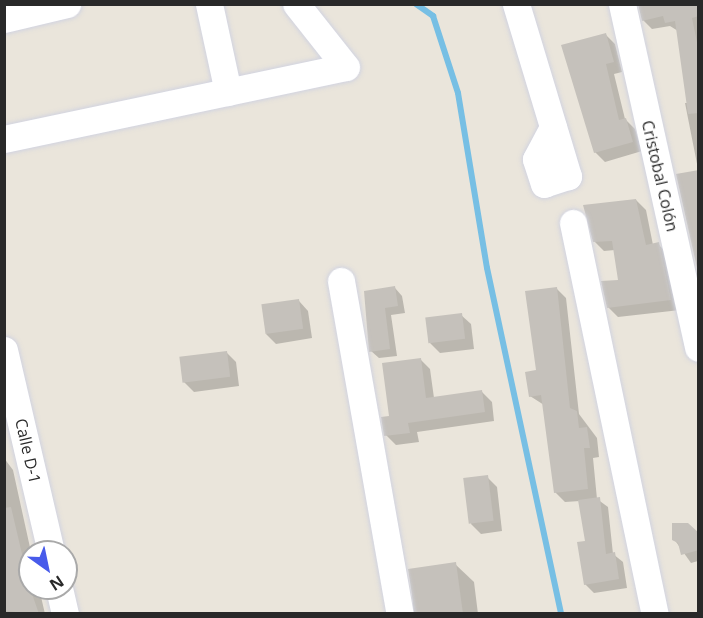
<!DOCTYPE html>
<meta charset="utf-8">
<style>
body{margin:0}
#map{position:relative;width:703px;height:618px;overflow:hidden;background:#eae5db;font-family:"Open Sans",sans-serif}
div>[style]{position:absolute}
.shadow>*{inset:0;background:#0003}
.stream>*{height:6px;margin:-3px;padding:0 3px;transform-origin:3px;border-radius:3px;background:#77bfe4}
.building>*{inset:0;background:#c5c1bb;transform-origin:0 0}
.roads{filter:drop-shadow(0 0 2px #d1d3e0) drop-shadow(0 0 2px #d1d3e0)}
.minor>*{height:27px;margin:-13.5px;padding:0 13.5px;transform-origin:13.5px;border-radius:13.5px;background:#fff}
span{translate:-50% -50%;white-space:nowrap;text-align:center;line-height:1.15;-webkit-text-stroke:4.5px #fff;paint-order:stroke}
.street-label{font-size:16px;color:#292929}
.frame{position:absolute;inset:0;border:6px solid #292929;pointer-events:none}
.north{position:absolute;left:18px;top:540px;width:60px;height:60px;box-sizing:border-box;background:#fff;border:2px solid #a9a9a9;border-radius:50%;rotate:147deg;font-size:16px;font-weight:700;line-height:24px;text-align:center;color:#292929}
.north::after{content:'';display:block;margin:auto;width:21px;height:27px;background:#485bea;clip-path:polygon(50% 0,100% 100%,50% 72%,0 100%)}
</style>
<div id="map">
<div class="shadow">
<div style="clip-path:polygon(639px 4px,698px 16px,698px 169px,685px 103px,688px 103px,678px 31px,670px 26px,652px 29px,643px 20px)"></div>
<div style="clip-path:polygon(606px 35px,615px 44px,622px 72px,614px 74px,625px 119px,635px 129px,642px 151px,605px 162px,595px 152px)"></div>
<div style="clip-path:polygon(636px 200px,646px 210px,653px 245px,658px 244px,668px 254px,680px 310px,618px 317px,608px 307px,620px 281px,615px 250px,604px 251px,594px 241px)"></div>
<div style="clip-path:polygon(395px 288px,402px 296px,405px 313px,391px 315px,397px 356px,379px 358px,371px 351px,366px 292px)"></div>
<div style="clip-path:polygon(557px 289px,566px 298px,579px 414px,597px 438px,599px 457px,593px 458px,597px 499px,608px 507px,613px 554px,623px 562px,627px 588px,594px 593px,585px 584px,587px 543px,580px 501px,565px 502px,555px 492px,544px 405px,530px 396px)"></div>
<div style="clip-path:polygon(299px 301px,308px 311px,312px 338px,276px 344px,266px 334px)"></div>
<div style="clip-path:polygon(461px 315px,471px 324px,474px 349px,440px 353px,430px 343px)"></div>
<div style="clip-path:polygon(226px 352px,236px 362px,239px 386px,194px 392px,184px 382px)"></div>
<div style="clip-path:polygon(420px 359px,430px 369px,434px 398px,482px 392px,492px 402px,494px 421px,417px 432px,419px 442px,396px 445px,386px 435px,391px 417px)"></div>
<div style="clip-path:polygon(4px 458px,13px 470px,31px 552px,30px 588px,39px 588px,45px 614px,4px 614px)"></div>
<div style="clip-path:polygon(487px 477px,497px 487px,502px 531px,481px 534px,471px 524px)"></div>
<div style="clip-path:polygon(698px 535px,698px 561px,691px 563px,674px 539px)"></div>
<div style="clip-path:polygon(455px 564px,474px 582px,478px 614px,414px 614px,410px 570px)"></div>
</div>
<div class="stream">
<div style="left:416px;top:4px;width:21px;rotate:35deg"></div>
<div style="left:433px;top:16px;width:81px;rotate:72deg"></div>
<div style="left:458px;top:93px;width:177px;rotate:80.6deg"></div>
<div style="left:487px;top:268px;width:354px;rotate:77.9deg"></div>
</div>
<div class="building">
<div style="clip-path:polygon(638px 4px,699px 4px,699px 16px,692px 18px,699px 52px,699px 113px,688px 114px,675px 21px,665px 23px,663px 16px,642px 21px)"></div>
<div style="clip-path:polygon(606px 33px,614px 62px,606px 64px,619px 120px,626px 118px,633px 142px,594px 153px,561px 45px)"></div>
<div style="clip-path:polygon(699px 170px,699px 277px,676px 174px)"></div>
<div style="clip-path:polygon(636px 199px,646px 245px,659px 242px,671px 300px,607px 308px,601px 281px,618px 280px,612px 241px,593px 242px,583px 205px)"></div>
<div style="clip-path:polygon(395px 286px,398px 306px,385px 308px,390px 349px,369px 352px,364px 291px)"></div>
<div style="clip-path:polygon(557px 287px,570px 408px,577px 411px,579px 428px,587px 427px,590px 448px,584px 448px,588px 489px,554px 493px,541px 395px,529px 397px,525px 372px,536px 370px,525px 291px)"></div>
<div style="left:299px;top:299px;width:30px;height:38px;rotate:82deg"></div>
<div style="left:462px;top:313px;width:26px;height:37px;rotate:83deg"></div>
<div style="left:227px;top:351px;width:26px;height:48px;rotate:83deg"></div>
<div style="clip-path:polygon(421px 358px,426px 398px,482px 390px,485px 412px,408px 423px,410px 433px,384px 436px,381px 417px,389px 416px,382px 363px)"></div>
<div style="left:488px;top:475px;width:46px;height:25px;rotate:83deg"></div>
<div style="clip-path:polygon(600px 497px,606px 554px,615px 552px,619px 579px,584px 585px,577px 542px,585px 541px,578px 500px)"></div>
<div style="clip-path:polygon(11px 507px,30px 588px,39px 614px,4px 611px,4px 508px)"></div>
<div style="clip-path:polygon(672px 523px,688px 523px,699px 533px,699px 550px,681px 555px,678px 543px,672px 540px)"></div>
<div style="clip-path:polygon(456px 562px,463px 614px,415px 614px,408px 569px)"></div>
</div>
<div class="roads">
<div class="minor">
<div style="left:209px;top:4px;width:90px;rotate:77.8deg"></div>
<div style="left:516px;top:4px;width:180px;rotate:73.2deg"></div>
<div style="left:568px;top:176px;width:25px;rotate:162deg"></div>
<div style="left:544px;top:184px;width:26px;rotate:-108deg"></div>
<div style="left:536px;top:159px;width:36px;rotate:-62deg"></div>
<div style="left:622px;top:4px;width:352px;rotate:77.5deg"></div>
<div style="left:4px;top:19px;width:65px;rotate:-13.4deg"></div>
<div style="left:4px;top:139px;width:349px;rotate:-11.9deg"></div>
<div style="left:346px;top:67px;width:80px;rotate:-128.4deg"></div>
<div style="left:573px;top:223px;width:400px;rotate:78.2deg"></div>
<div style="left:341px;top:281px;width:338px;rotate:80deg"></div>
<div style="left:4px;top:350px;width:207px;rotate:76.9deg"></div>
<div style="left:59px;top:588px;width:27px;rotate:77deg"></div>
</div>
</div>
<div class="street-label">
<span style="left:660px;top:176px;rotate:77deg">Cristobal Colón</span>
<span style="left:28px;top:451px;rotate:77deg">Calle D-1</span>
</div>
<div class="frame"></div>
<div class="north">N</div>
</div>
